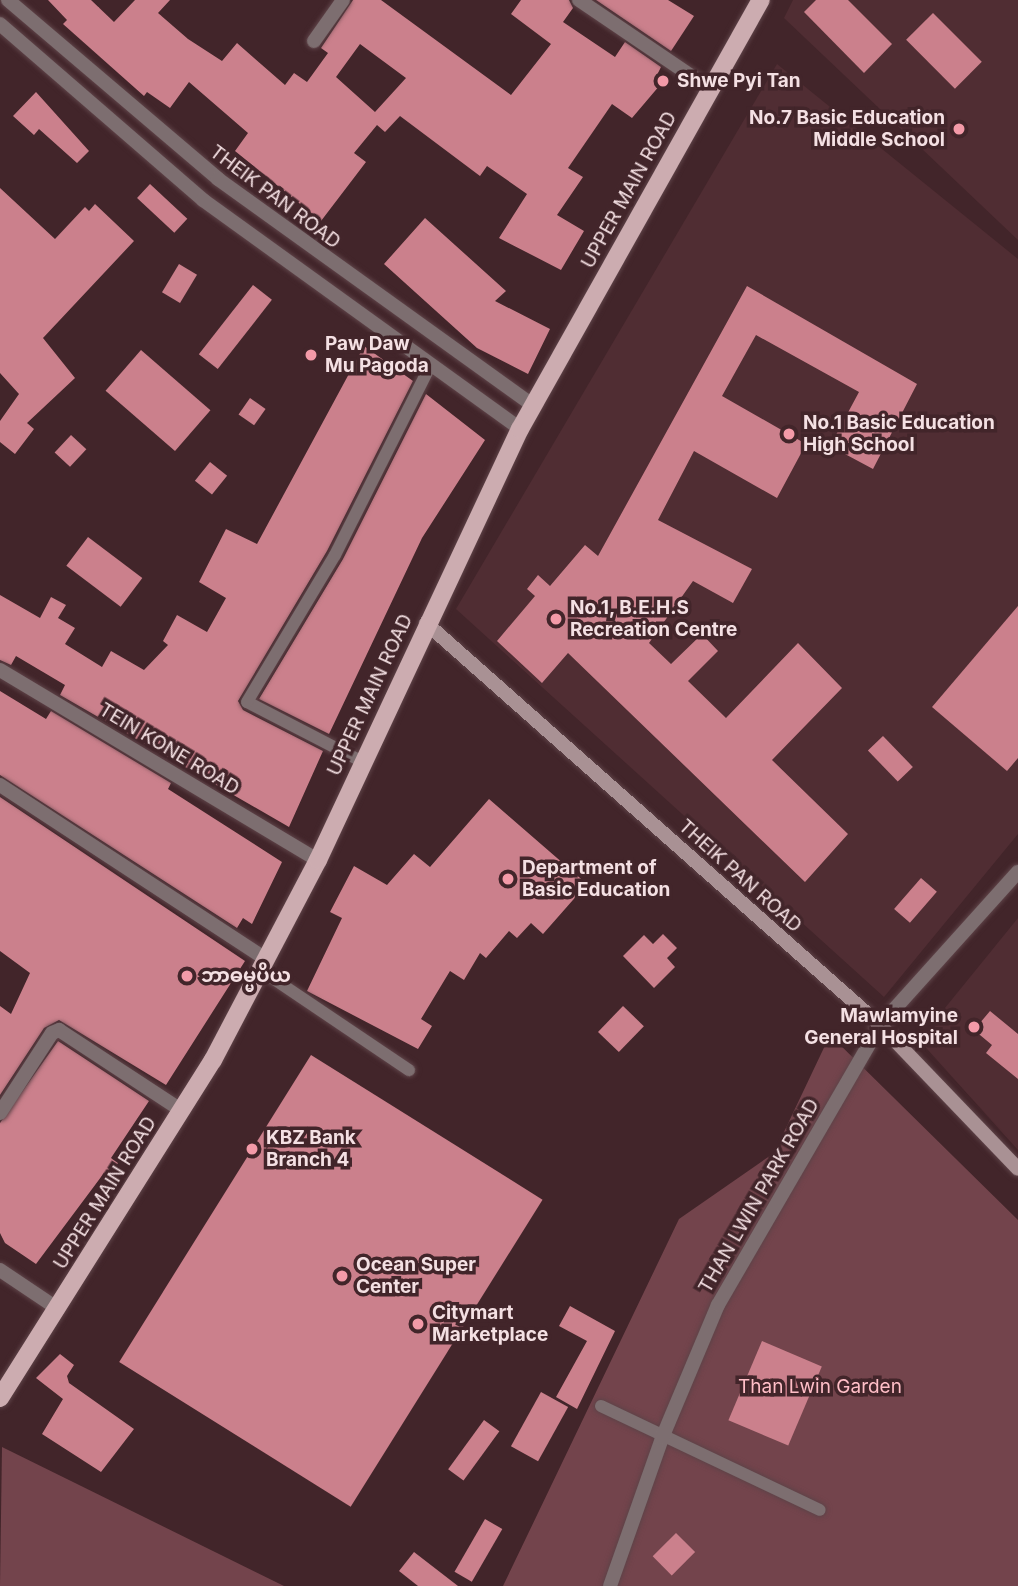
<!DOCTYPE html>
<meta charset="utf-8">
<style>
body{margin:0}
#map{position:relative;width:1018px;height:1586px;overflow:hidden;background:#42252a;font-family:Inter,"Noto Sans Myanmar",sans-serif}
div>[style]{position:absolute}
.built>*{inset:0;background:#502d33}
.green>*{inset:0;background:#73444c}
.building>*{inset:0;background:#cb808c;transform-origin:0 0}
.roads{filter:drop-shadow(0 0 2px #5e4348) drop-shadow(0 0 2px #5e4348)}
.service>*{height:12px;margin:-6px;padding:0 6px;transform-origin:6px;border-radius:6px;background:#7d6e70}
.minor>*{height:14px;margin:-7px;padding:0 7px;transform-origin:7px;border-radius:7px;background:#7d6e70}
.tertiary>*{height:14px;margin:-7px;padding:0 7px;transform-origin:7px;border-radius:7px;background:#7d6e70}
.secondary>*{height:14px;margin:-7px;padding:0 7px;transform-origin:7px;border-radius:7px;background:#a99194}
.primary>*{height:18px;margin:-9px;padding:0 9px;transform-origin:9px;border-radius:9px;background:#ccacb0}
.dots>*{width:19px;height:19px;translate:-50% -50%;box-sizing:border-box;border:4px solid #42252a;border-radius:50%}
span{translate:-50% -50%;white-space:nowrap;text-align:center;line-height:1.15;-webkit-text-stroke:7px #42252a;paint-order:stroke}
.poi-label{font-size:19px;color:#f4e0e3;font-weight:700}
.left{translate:0 -50%;text-align:left}
.right{translate:-100% -50%;text-align:right}
.street-label{font-size:19px;color:#f4e0e3}
.park-label{font-size:19px;color:#ffbec7}
</style>
<div id="map">
<div class="built">
<div style="clip-path:polygon(793px 0,1018px 0,1018px 240px,784px 18px)"></div>
<div style="clip-path:polygon(777px 64px,1018px 259px,1018px 834px,884px 997px,456px 609px)"></div>
<div style="clip-path:polygon(1018px 918px,1018px 1150px,919px 1040px)"></div>
</div>
<div class="green">
<div style="clip-path:polygon(830px 1035px,1018px 1220px,1018px 1586px,503px 1586px,679px 1219px,774px 1153px)"></div>
<div style="clip-path:polygon(2px 1447px,284px 1586px,0 1586px)"></div>
</div>
<div class="building">
<div style="clip-path:polygon(evenodd,48px 0,91px 0,114px 22px,135px 0,170px 0,158px 13px,188px 39px,222px 61px,237px 43px,285px 85px,294px 73px,307px 82px,328px 53px,321px 48px,353px 0,381px 0,511px 95px,551px 44px,511px 14px,521px 0,569px 0,573px 8px,563px 22px,615px 57px,625px 42px,661px 67px,658px 73px,666px 78px,632px 118px,612px 104px,568px 168px,583px 177px,557px 215px,584px 231px,561px 270px,499px 238px,527px 194px,487px 166px,480px 176px,400px 116px,385px 132px,377px 125px,354px 153px,366px 162px,321px 221px,235px 151px,248px 133px,189px 82px,170px 108px,147px 92px,144px 96px,63px 24px,67px 20px,48px 0,360px 44px,406px 78px,375px 112px,336px 77px,360px 44px)"></div>
<div style="clip-path:polygon(596px 0,668px 0,694px 16px,671px 51px)"></div>
<div style="clip-path:polygon(816px 0,848px 0,892px 44px,864px 73px,804px 12px)"></div>
<div style="left:933px;top:13px;width:69px;height:38px;rotate:45deg"></div>
<div style="clip-path:polygon(36px 92px,89px 151px,77px 163px,39px 129px,34px 135px,13px 116px)"></div>
<div style="left:150px;top:184px;width:51px;height:19px;rotate:43deg"></div>
<div style="clip-path:polygon(0 188px,55px 239px,85px 207px,89px 211px,95px 204px,134px 241px,43px 338px,75px 378px,27px 423px,34px 429px,15px 454px,0 442px,0 421px,19px 394px,0 373px)"></div>
<div style="clip-path:polygon(425px 218px,506px 291px,495px 301px,550px 329px,528px 374px,477px 348px,384px 264px)"></div>
<div style="left:179px;top:264px;width:21px;height:33px;rotate:31deg"></div>
<div style="left:253px;top:285px;width:24px;height:88px;rotate:38deg"></div>
<div style="clip-path:polygon(747px 286px,917px 384px,873px 469px,830px 446px,859px 392px,756px 335px,722px 396px,806px 444px,777px 498px,694px 451px,658px 520px,752px 569px,733px 603px,693px 581px,649px 643px,671px 664px,702px 634px,718px 651px,688px 681px,726px 718px,798px 643px,842px 688px,772px 760px,848px 834px,805px 882px,568px 653px,542px 683px,497px 641px,535px 596px,527px 589px,538px 575px,550px 586px,585px 545px,598px 556px)"></div>
<div style="clip-path:polygon(364px 346px,413px 381px,327px 551px,238px 701px,243px 710px,323px 751px,289px 827px,60px 695px,65px 685px,16px 656px,11px 665px,0 660px,0 595px,40px 618px,51px 597px,66px 605px,58px 618px,75px 628px,65px 644px,102px 667px,111px 651px,144px 670px,168px 645px,163px 641px,177px 615px,207px 632px,226px 598px,199px 582px,226px 529px,257px 544px)"></div>
<div style="left:141px;top:350px;width:92px;height:54px;rotate:41deg"></div>
<div style="clip-path:polygon(426px 394px,485px 440px,422px 538px,329px 734px,259px 699px,343px 559px)"></div>
<div style="left:250px;top:398px;width:19px;height:20px;rotate:35deg"></div>
<div style="left:71px;top:435px;width:21px;height:24px;rotate:43deg"></div>
<div style="left:210px;top:462px;width:22px;height:24px;rotate:39deg"></div>
<div style="left:88px;top:537px;width:68px;height:36px;rotate:37deg"></div>
<div style="clip-path:polygon(1018px 606px,1018px 758px,1007px 771px,932px 707px)"></div>
<div style="clip-path:polygon(0 691px,46px 719px,51px 711px,171px 783px,168px 789px,282px 862px,252px 924px,243px 918px,237px 928px,0 775px)"></div>
<div style="left:883px;top:736px;width:43px;height:21px;rotate:46deg"></div>
<div style="clip-path:polygon(0 797px,245px 961px,166px 1085px,59px 1020px,44px 1028px,0 1095px,0 1006px,11px 1014px,30px 973px,0 951px)"></div>
<div style="clip-path:polygon(489px 799px,587px 884px,543px 934px,531px 923px,517px 938px,509px 931px,486px 958px,480px 953px,464px 980px,450px 971px,421px 1019px,432px 1026px,418px 1049px,307px 991px,342px 918px,330px 912px,354px 866px,387px 885px,414px 854px,430px 867px)"></div>
<div style="left:921px;top:878px;width:21px;height:41px;rotate:41deg"></div>
<div style="clip-path:polygon(663px 934px,677px 948px,667px 958px,675px 967px,654px 988px,623px 956px,644px 935px,653px 944px)"></div>
<div style="left:623px;top:1006px;width:29px;height:36px;rotate:44deg"></div>
<div style="clip-path:polygon(990px 1011px,1018px 1034px,1018px 1079px,986px 1053px,992px 1045px,974px 1030px)"></div>
<div style="clip-path:polygon(58px 1041px,149px 1101px,111px 1158px,118px 1163px,109px 1177px,104px 1173px,36px 1264px,5px 1243px,0 1233px,0 1123px)"></div>
<div style="left:311px;top:1055px;width:273px;height:362px;rotate:32deg"></div>
<div style="clip-path:polygon(570px 1306px,615px 1331px,577px 1409px,556px 1397px,587px 1341px,559px 1326px)"></div>
<div style="left:762px;top:1341px;width:65px;height:86px;rotate:23deg"></div>
<div style="clip-path:polygon(60px 1354px,74px 1365px,67px 1376px,69px 1383px,134px 1429px,101px 1472px,42px 1434px,63px 1399px,36px 1378px)"></div>
<div style="left:541px;top:1392px;width:31px;height:62px;rotate:29deg"></div>
<div style="left:484px;top:1420px;width:19px;height:61px;rotate:36deg"></div>
<div style="left:485px;top:1519px;width:20px;height:61px;rotate:30deg"></div>
<div style="left:676px;top:1533px;width:27px;height:33px;rotate:45deg"></div>
<div style="clip-path:polygon(414px 1552px,458px 1586px,418px 1586px,399px 1571px)"></div>
</div>
<div class="roads">
<div class="service">
<div style="left:361px;top:761px;width:128px;rotate:-152.6deg"></div>
<div style="left:247px;top:702px;width:171px;rotate:-59.1deg"></div>
<div style="left:335px;top:555px;width:212px;rotate:-63.3deg"></div>
<div style="left:259px;top:969px;width:181px;rotate:34deg"></div>
<div style="left:601px;top:1406px;width:242px;rotate:25.4deg"></div>
</div>
<div class="minor">
<div style="left:579px;top:0;width:157px;rotate:34.1deg"></div>
<div style="left:314px;top:41px;width:50px;rotate:-54.7deg"></div>
<div style="left:0;top:670px;width:370px;rotate:30.9deg"></div>
<div style="left:0;top:785px;width:316px;rotate:33.2deg"></div>
<div style="left:0;top:1113px;width:95px;rotate:-57deg"></div>
<div style="left:52px;top:1033px;width:8px;rotate:-23deg"></div>
<div style="left:59px;top:1030px;width:146px;rotate:33.3deg"></div>
<div style="left:0;top:1270px;width:70px;rotate:33.9deg"></div>
<div style="left:610px;top:1586px;width:157px;rotate:-70.6deg"></div>
<div style="left:662px;top:1438px;width:144px;rotate:-67.2deg"></div>
<div style="left:718px;top:1305px;width:323px;rotate:-59.9deg"></div>
<div style="left:880px;top:1025px;width:206px;rotate:-48deg"></div>
</div>
<div class="tertiary">
<div style="left:8px;top:0;width:276px;rotate:40.4deg"></div>
<div style="left:218px;top:179px;width:389px;rotate:35.7deg"></div>
<div style="left:0;top:24px;width:269px;rotate:40.9deg"></div>
<div style="left:203px;top:200px;width:391px;rotate:35.8deg"></div>
</div>
<div class="secondary">
<div style="left:426px;top:623px;width:606px;rotate:41.52deg"></div>
<div style="left:880px;top:1025px;width:199px;rotate:46.2deg"></div>
</div>
<div class="primary">
<div style="left:0;top:1398px;width:400px;rotate:-57.8deg"></div>
<div style="left:213px;top:1060px;width:226px;rotate:-62.3deg"></div>
<div style="left:318px;top:860px;width:476px;rotate:-64.9deg"></div>
<div style="left:520px;top:429px;width:492px;rotate:-60.7deg"></div>
</div>
</div>
<div class="dots">
<div style="left:663px;top:81px;background:#f39aa8"></div>
<div style="left:959px;top:129px;background:#f39aa8"></div>
<div style="left:311px;top:355px;background:#f39aa8"></div>
<div style="left:789px;top:434px;background:#f39aa8"></div>
<div style="left:556px;top:619px;background:#f39aa8"></div>
<div style="left:508px;top:879px;background:#f39aa8"></div>
<div style="left:187px;top:976px;background:#f39aa8"></div>
<div style="left:974px;top:1027px;background:#f39aa8"></div>
<div style="left:252px;top:1149px;background:#f39aa8"></div>
<div style="left:342px;top:1276px;background:#f39aa8"></div>
<div style="left:418px;top:1324px;background:#f39aa8"></div>
</div>
<div class="poi-label">
<span class="left" style="left:677px;top:81px">Shwe Pyi Tan</span>
<span class="right" style="left:945px;top:129px">No.7 Basic Education<br>Middle School</span>
<span class="left" style="left:325px;top:355px">Paw Daw<br>Mu Pagoda</span>
<span class="left" style="left:803px;top:434px">No.1 Basic Education<br>High School</span>
<span class="left" style="left:570px;top:619px">No.1, B.E.H.S<br>Recreation Centre</span>
<span class="left" style="left:522px;top:879px">Department of<br>Basic Education</span>
<span class="left" style="left:201px;top:976px">ဘာဓမ္မပိယ</span>
<span class="right" style="left:958px;top:1027px">Mawlamyine<br>General Hospital</span>
<span class="left" style="left:266px;top:1149px">KBZ Bank<br>Branch 4</span>
<span class="left" style="left:356px;top:1276px">Ocean Super<br>Center</span>
<span class="left" style="left:432px;top:1324px">Citymart<br>Marketplace</span>
</div>
<div class="street-label">
<span style="left:629px;top:190px;rotate:-61deg">UPPER MAIN ROAD</span>
<span style="left:275px;top:197px;rotate:37deg">THEIK PAN ROAD</span>
<span style="left:370px;top:695px;rotate:-65deg">UPPER MAIN ROAD</span>
<span style="left:169px;top:749px;rotate:31deg">TEIN KONE ROAD</span>
<span style="left:740px;top:876px;rotate:42deg">THEIK PAN ROAD</span>
<span style="left:105px;top:1193px;rotate:-58deg">UPPER MAIN ROAD</span>
<span style="left:759px;top:1196px;rotate:-60deg">THAN LWIN PARK ROAD</span>
</div>
<div class="park-label">
<span style="left:820px;top:1387px">Than Lwin Garden</span>
</div>
</div>
